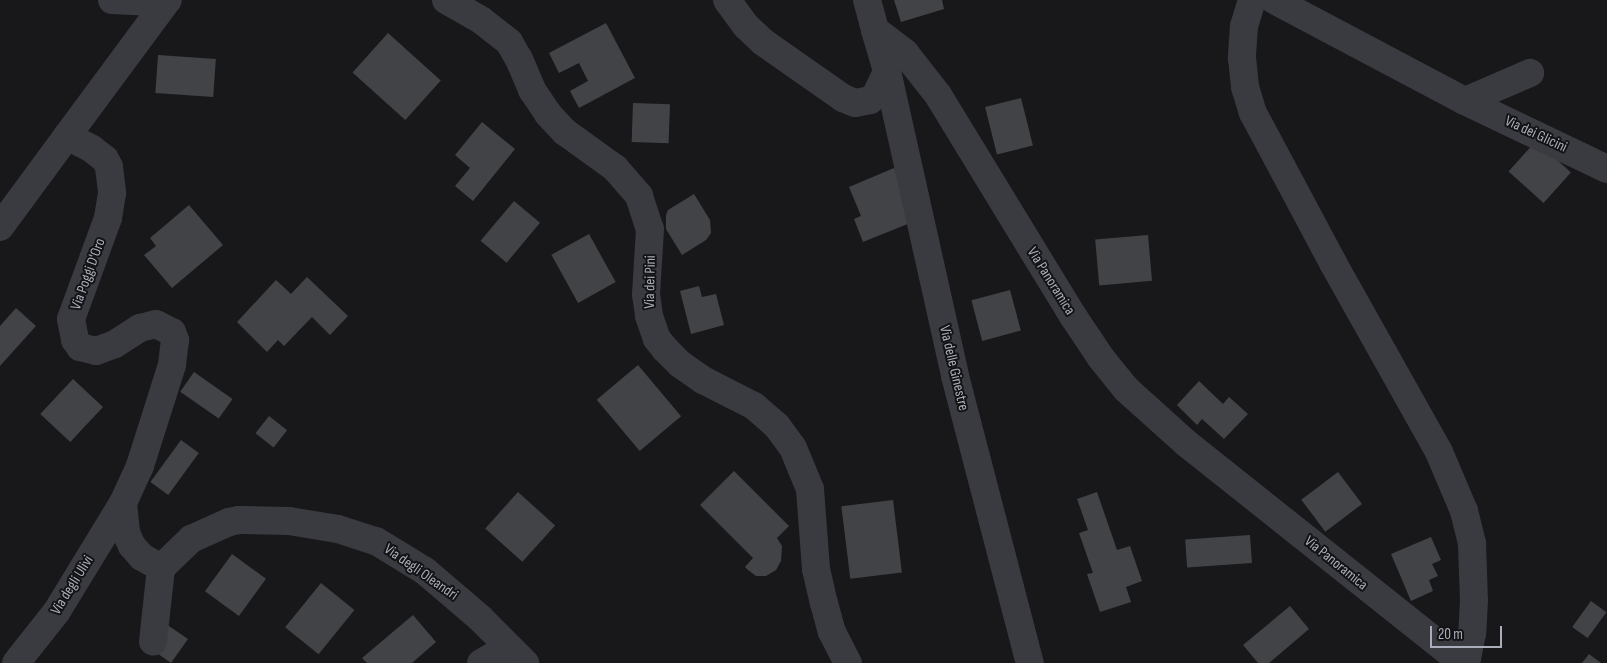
<!DOCTYPE html>
<style>
body{margin:0}
#map{position:relative;width:1607px;height:663px;overflow:hidden;background:#18181a;font-family:"Sofia Sans Condensed",sans-serif}
div>[style]{position:absolute}
.building>*{inset:0;background:#424347;transform-origin:0 0}
.minor>*{height:28px;margin:-14px;padding:0 14px;transform-origin:14px;border-radius:14px;background:#3a3b41}
span{translate:-50% -50%;white-space:nowrap;text-align:center;line-height:1.15;-webkit-text-stroke:4px #131315;paint-order:stroke}
.street-label{font-size:15px;color:#a9aeba}
.scale{position:absolute;left:1430px;top:626px;width:72px;height:22px;box-sizing:border-box;border:2px solid #a9aeba;border-top:0;padding-left:6px;font-size:15px;line-height:18px;white-space:nowrap;color:#a9aeba;-webkit-text-stroke:4px #131315;paint-order:stroke}
</style>
<div id="map">
<div class="building">
<div style="clip-path:polygon(894px 0,942px 0,944px 9px,901px 22px)"></div>
<div style="clip-path:polygon(606px 23px,635px 78px,579px 108px,570px 91px,588px 81px,579px 63px,559px 73px,549px 53px)"></div>
<div style="left:388px;top:33px;width:71px;height:53px;rotate:42deg"></div>
<div style="left:158px;top:55px;width:58px;height:38px;rotate:4deg"></div>
<div style="left:1021px;top:98px;width:49px;height:37px;rotate:76deg"></div>
<div style="left:633px;top:103px;width:37px;height:39px;rotate:2deg"></div>
<div style="clip-path:polygon(482px 122px,515px 149px,473px 201px,455px 186px,470px 168px,455px 155px)"></div>
<div style="left:1536px;top:141px;width:47px;height:41px;rotate:42deg"></div>
<div style="clip-path:polygon(894px 168px,915px 221px,863px 242px,854px 219px,861px 216px,849px 187px)"></div>
<div style="clip-path:polygon(694px 194px,710px 220px,711px 233px,706px 240px,682px 255px,666px 229px,666px 215px,668px 210px)"></div>
<div style="left:514px;top:201px;width:34px;height:52px;rotate:40deg"></div>
<div style="clip-path:polygon(189px 205px,223px 245px,172px 288px,144px 255px,156px 246px,150px 238px)"></div>
<div style="left:589px;top:234px;width:55px;height:43px;rotate:61deg"></div>
<div style="left:1148px;top:235px;width:46px;height:53px;rotate:85deg"></div>
<div style="clip-path:polygon(307px 277px,348px 316px,330px 335px,312px 317px,284px 346px,278px 340px,267px 352px,237px 322px,276px 280px,291px 294px)"></div>
<div style="clip-path:polygon(699px 286px,702px 297px,716px 294px,724px 325px,691px 334px,680px 291px)"></div>
<div style="left:1010px;top:290px;width:42px;height:40px;rotate:75deg"></div>
<div style="clip-path:polygon(16px 308px,36px 326px,0 366px,0 326px)"></div>
<div style="left:638px;top:365px;width:67px;height:54px;rotate:50deg"></div>
<div style="left:194px;top:372px;width:47px;height:24px;rotate:35deg"></div>
<div style="left:73px;top:379px;width:41px;height:48px;rotate:43deg"></div>
<div style="clip-path:polygon(1199px 381px,1223px 404px,1229px 397px,1248px 414px,1224px 439px,1202px 419px,1197px 425px,1177px 405px)"></div>
<div style="left:269px;top:416px;width:23px;height:22px;rotate:38deg"></div>
<div style="left:181px;top:440px;width:22px;height:52px;rotate:36deg"></div>
<div style="clip-path:polygon(734px 471px,789px 526px,777px 538px,782px 546px,781px 561px,776px 570px,766px 576px,756px 576px,748px 570px,745px 567px,753px 558px,700px 505px)"></div>
<div style="left:1338px;top:472px;width:40px;height:46px;rotate:53deg"></div>
<div style="left:518px;top:492px;width:50px;height:49px;rotate:42deg"></div>
<div style="clip-path:polygon(1097px 492px,1117px 550px,1130px 546px,1142px 581px,1126px 587px,1131px 602px,1100px 612px,1087px 574px,1093px 573px,1079px 533px,1088px 530px,1077px 499px)"></div>
<div style="left:893px;top:500px;width:73px;height:52px;rotate:83deg"></div>
<div style="left:1250px;top:535px;width:28px;height:65px;rotate:86deg"></div>
<div style="clip-path:polygon(1431px 537px,1441px 560px,1432px 564px,1438px 576px,1429px 580px,1433px 591px,1411px 601px,1391px 554px)"></div>
<div style="left:232px;top:554px;width:42px;height:46px;rotate:36deg"></div>
<div style="left:321px;top:583px;width:43px;height:57px;rotate:39deg"></div>
<div style="left:1591px;top:601px;width:19px;height:32px;rotate:36deg"></div>
<div style="clip-path:polygon(1290px 606px,1309px 629px,1269px 663px,1258px 663px,1243px 645px)"></div>
<div style="clip-path:polygon(413px 615px,436px 642px,412px 663px,367px 663px,362px 658px)"></div>
<div style="clip-path:polygon(166px 624px,188px 639px,171px 663px,154px 651px)"></div>
<div style="clip-path:polygon(1589px 654px,1601px 663px,1582px 663px)"></div>
</div>
<div class="minor">
<div style="left:112px;top:0;width:43px;rotate:2.7deg"></div>
<div style="left:155px;top:2px;width:13px;rotate:-9deg"></div>
<div style="left:446px;top:0;width:40px;rotate:29.7deg"></div>
<div style="left:481px;top:20px;width:36px;rotate:38deg"></div>
<div style="left:509px;top:42px;width:20px;rotate:60deg"></div>
<div style="left:519px;top:59px;width:34px;rotate:67deg"></div>
<div style="left:532px;top:90px;width:29px;rotate:56deg"></div>
<div style="left:548px;top:114px;width:25px;rotate:47deg"></div>
<div style="left:565px;top:132px;width:62px;rotate:35.8deg"></div>
<div style="left:615px;top:168px;width:37px;rotate:49deg"></div>
<div style="left:639px;top:196px;width:35px;rotate:72deg"></div>
<div style="left:650px;top:229px;width:65px;rotate:93.5deg"></div>
<div style="left:646px;top:294px;width:22px;rotate:82deg"></div>
<div style="left:649px;top:316px;width:24px;rotate:71deg"></div>
<div style="left:657px;top:339px;width:13px;rotate:51deg"></div>
<div style="left:665px;top:349px;width:21px;rotate:45deg"></div>
<div style="left:680px;top:364px;width:28px;rotate:35deg"></div>
<div style="left:703px;top:380px;width:57px;rotate:27deg"></div>
<div style="left:754px;top:406px;width:30px;rotate:41deg"></div>
<div style="left:777px;top:426px;width:27px;rotate:54deg"></div>
<div style="left:793px;top:448px;width:44px;rotate:67.5deg"></div>
<div style="left:810px;top:489px;width:80px;rotate:85.7deg"></div>
<div style="left:816px;top:569px;width:35px;rotate:77deg"></div>
<div style="left:824px;top:603px;width:30px;rotate:75deg"></div>
<div style="left:832px;top:632px;width:35px;rotate:63deg"></div>
<div style="left:727px;top:0;width:32px;rotate:54deg"></div>
<div style="left:746px;top:26px;width:23px;rotate:43deg"></div>
<div style="left:763px;top:42px;width:98px;rotate:35deg"></div>
<div style="left:843px;top:98px;width:13px;rotate:23deg"></div>
<div style="left:855px;top:103px;width:15px;rotate:-11deg"></div>
<div style="left:870px;top:100px;width:8px;rotate:-40deg"></div>
<div style="left:876px;top:95px;width:26px;rotate:-65deg"></div>
<div style="left:887px;top:71px;width:43px;rotate:-106.3deg"></div>
<div style="left:875px;top:30px;width:38px;rotate:37deg"></div>
<div style="left:905px;top:53px;width:53px;rotate:51.8deg"></div>
<div style="left:938px;top:95px;width:259px;rotate:58.6deg"></div>
<div style="left:1073px;top:316px;width:50px;rotate:56.3deg"></div>
<div style="left:1101px;top:358px;width:40px;rotate:51deg"></div>
<div style="left:1126px;top:389px;width:81px;rotate:42deg"></div>
<div style="left:1186px;top:443px;width:354px;rotate:38.5deg"></div>
<div style="left:867px;top:0;width:31px;rotate:75deg"></div>
<div style="left:1252px;top:0;width:27px;rotate:107deg"></div>
<div style="left:1244px;top:26px;width:32px;rotate:94deg"></div>
<div style="left:1242px;top:58px;width:29px;rotate:84deg"></div>
<div style="left:1245px;top:87px;width:27px;rotate:73deg"></div>
<div style="left:1253px;top:113px;width:170px;rotate:61.9deg"></div>
<div style="left:1333px;top:263px;width:217px;rotate:60.7deg"></div>
<div style="left:1439px;top:452px;width:64px;rotate:67deg"></div>
<div style="left:1464px;top:511px;width:34px;rotate:76deg"></div>
<div style="left:1472px;top:544px;width:56px;rotate:88deg"></div>
<div style="left:1474px;top:600px;width:33px;rotate:93deg"></div>
<div style="left:1472px;top:633px;width:31px;rotate:101deg"></div>
<div style="left:1274px;top:0;width:216px;rotate:27.9deg"></div>
<div style="left:1465px;top:101px;width:71px;rotate:-23.3deg"></div>
<div style="left:887px;top:71px;width:312px;rotate:77.4deg"></div>
<div style="left:955px;top:376px;width:297px;rotate:75.4deg"></div>
<div style="left:1465px;top:101px;width:157px;rotate:25.6deg"></div>
<div style="left:67px;top:136px;width:167px;rotate:-53.5deg"></div>
<div style="left:0;top:227px;width:113px;rotate:-53.6deg"></div>
<div style="left:67px;top:136px;width:28px;rotate:27deg"></div>
<div style="left:92px;top:149px;width:16px;rotate:38deg"></div>
<div style="left:105px;top:159px;width:9px;rotate:63deg"></div>
<div style="left:109px;top:167px;width:26px;rotate:83deg"></div>
<div style="left:112px;top:193px;width:25px;rotate:99deg"></div>
<div style="left:108px;top:218px;width:108px;rotate:110.1deg"></div>
<div style="left:71px;top:319px;width:21px;rotate:79deg"></div>
<div style="left:75px;top:340px;width:9px;rotate:54deg"></div>
<div style="left:80px;top:347px;width:16px;rotate:14deg"></div>
<div style="left:96px;top:351px;width:20px;rotate:-20deg"></div>
<div style="left:115px;top:344px;width:30px;rotate:-33deg"></div>
<div style="left:140px;top:328px;width:16px;rotate:-14deg"></div>
<div style="left:156px;top:324px;width:18px;rotate:27deg"></div>
<div style="left:172px;top:332px;width:9px;rotate:69deg"></div>
<div style="left:175px;top:340px;width:25px;rotate:97deg"></div>
<div style="left:172px;top:365px;width:106px;rotate:107.6deg"></div>
<div style="left:140px;top:466px;width:41px;rotate:114.7deg"></div>
<div style="left:123px;top:503px;width:30px;rotate:84deg"></div>
<div style="left:126px;top:533px;width:14px;rotate:65deg"></div>
<div style="left:132px;top:546px;width:15px;rotate:48deg"></div>
<div style="left:142px;top:557px;width:22px;rotate:30deg"></div>
<div style="left:161px;top:568px;width:74px;rotate:96.2deg"></div>
<div style="left:161px;top:568px;width:42px;rotate:-44deg"></div>
<div style="left:191px;top:539px;width:42px;rotate:-24.1deg"></div>
<div style="left:229px;top:522px;width:10px;rotate:-11deg"></div>
<div style="left:239px;top:520px;width:50px;rotate:1.1deg"></div>
<div style="left:289px;top:521px;width:50px;rotate:9.3deg"></div>
<div style="left:338px;top:529px;width:40px;rotate:18deg"></div>
<div style="left:376px;top:541px;width:57px;rotate:31.5deg"></div>
<div style="left:425px;top:571px;width:72px;rotate:40.5deg"></div>
<div style="left:480px;top:618px;width:64px;rotate:45deg"></div>
<div style="left:16px;top:663px;width:66px;rotate:-51.7deg"></div>
<div style="left:57px;top:611px;width:127px;rotate:-58.6deg"></div>
<div style="left:481px;top:663px;width:32px;rotate:-30deg"></div>
</div>
<div class="street-label">
<span style="left:1536px;top:134px;rotate:25deg">Via dei Glicini</span>
<span style="left:88px;top:274px;rotate:-70deg">Via Poggi D'Oro</span>
<span style="left:1051px;top:281px;rotate:58deg">Via Panoramica</span>
<span style="left:650px;top:282px;rotate:-89deg">Via dei Pini</span>
<span style="left:954px;top:368px;rotate:77deg">Via delle Ginestre</span>
<span style="left:1336px;top:563px;rotate:39deg">Via Panoramica</span>
<span style="left:421px;top:572px;rotate:35deg">Via degli Oleandri</span>
<span style="left:72px;top:585px;rotate:-58deg">Via degli Ulivi</span>
</div>
<div class="scale">20 m</div>
</div>
